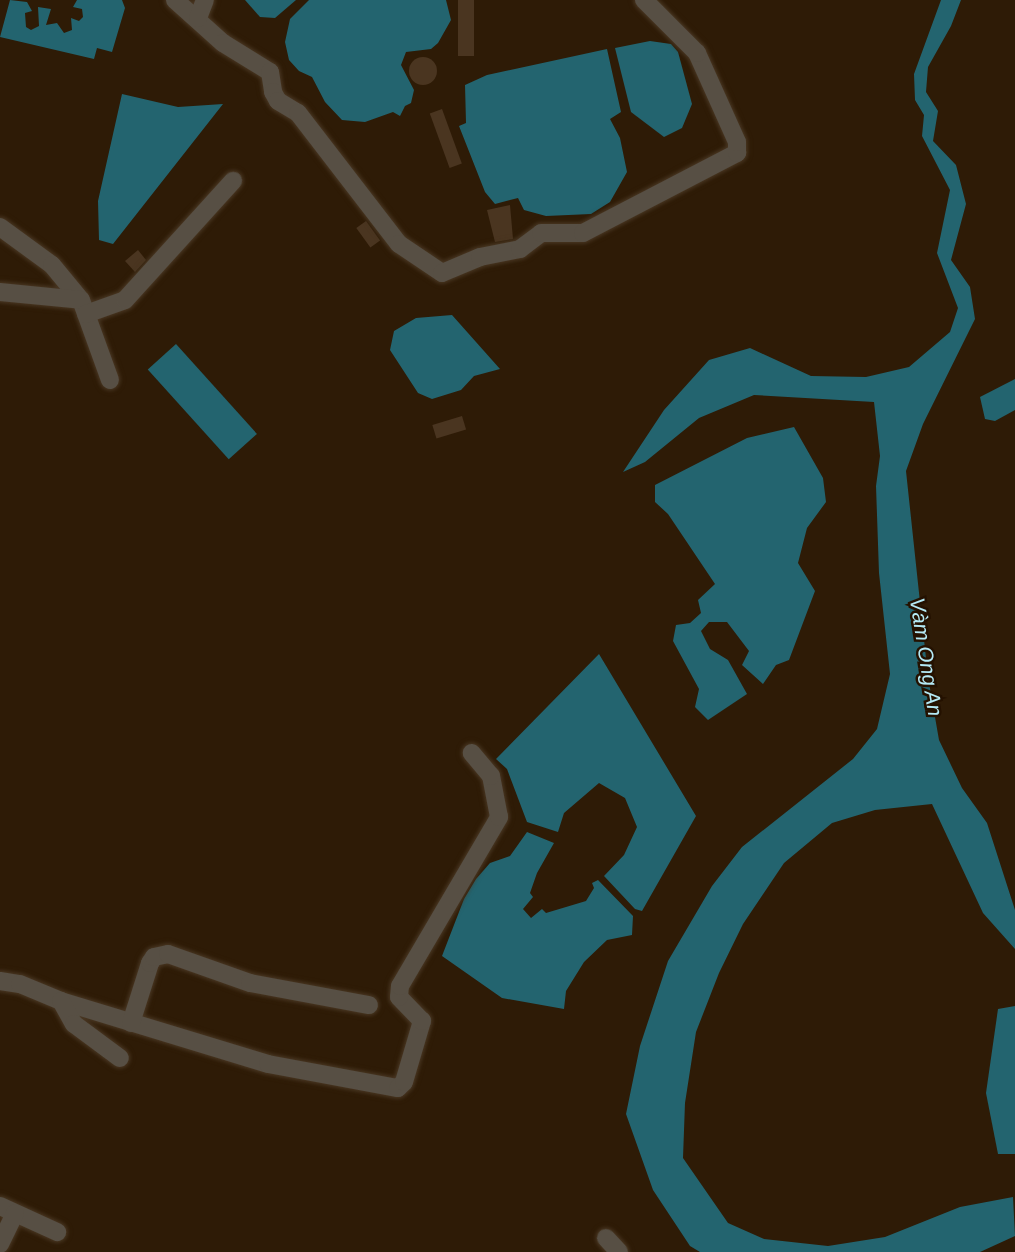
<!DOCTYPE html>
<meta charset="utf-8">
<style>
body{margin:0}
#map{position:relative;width:1015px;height:1252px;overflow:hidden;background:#2e1b06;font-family:Arial,sans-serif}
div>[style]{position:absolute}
.water>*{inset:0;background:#23646f;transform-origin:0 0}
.building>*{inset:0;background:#4a3520;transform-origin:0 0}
.round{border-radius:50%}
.roads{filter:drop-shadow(0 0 2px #493723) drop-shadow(0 0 2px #493723)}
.minor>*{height:18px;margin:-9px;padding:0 9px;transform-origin:9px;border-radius:9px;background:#574f44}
span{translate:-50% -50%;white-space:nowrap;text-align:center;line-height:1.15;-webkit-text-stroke:5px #241100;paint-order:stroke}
.water-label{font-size:21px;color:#b5eaf5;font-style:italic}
</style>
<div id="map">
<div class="water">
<div style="clip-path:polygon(10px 0,27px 2px,32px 11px,25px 13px,26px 27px,31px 30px,39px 26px,38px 7px,51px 9px,46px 25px,57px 23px,64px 33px,72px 30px,71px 18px,79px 21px,83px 17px,82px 9px,73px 7px,77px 0,122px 0,125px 8px,112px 52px,97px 48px,94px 59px,0 37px)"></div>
<div style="clip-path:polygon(245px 0,296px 0,275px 18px,260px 17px)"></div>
<div style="clip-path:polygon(309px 0,446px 0,451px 20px,438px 43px,431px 49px,406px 52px,401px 65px,414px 90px,411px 103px,405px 106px,400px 116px,393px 112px,365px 122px,342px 120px,325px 102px,312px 77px,299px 71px,289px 60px,285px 42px,290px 19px)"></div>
<div style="clip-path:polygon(941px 0,961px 0,951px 26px,928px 67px,926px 92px,938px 111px,933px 141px,956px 165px,966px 204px,951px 260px,970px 287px,975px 319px,923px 424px,906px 471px,928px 677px,939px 740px,962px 788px,987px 823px,1015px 910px,1015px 949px,983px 913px,932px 804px,875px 810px,832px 823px,784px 863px,743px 924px,719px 973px,696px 1032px,685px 1103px,683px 1158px,728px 1223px,764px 1239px,828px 1246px,885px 1237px,960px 1207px,1013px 1197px,1015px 1236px,980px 1252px,700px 1252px,690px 1246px,653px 1190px,626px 1114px,640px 1046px,668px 961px,712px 886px,742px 847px,853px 759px,877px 729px,890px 674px,879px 573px,876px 486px,880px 456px,874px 402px,754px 395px,699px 418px,645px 462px,623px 472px,664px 410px,709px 360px,750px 348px,811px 376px,866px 377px,909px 367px,950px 332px,958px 308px,937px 253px,950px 190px,922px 136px,924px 115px,915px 100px,914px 74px)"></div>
<div style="clip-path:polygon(650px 41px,671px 44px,678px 52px,692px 104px,682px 128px,664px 137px,631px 112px,615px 48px)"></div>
<div style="clip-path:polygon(607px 49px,621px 112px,610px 119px,620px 138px,627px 172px,610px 202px,591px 214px,546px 216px,524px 210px,518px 198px,495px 204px,485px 192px,459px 126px,466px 123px,465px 85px,487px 75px)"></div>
<div style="clip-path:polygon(122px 94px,178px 107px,223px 104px,113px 244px,99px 240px,98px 201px)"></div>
<div style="clip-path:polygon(452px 315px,500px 369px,474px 376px,461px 390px,432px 399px,418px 393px,390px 350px,394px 331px,416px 318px)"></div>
<div style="left:176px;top:344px;width:121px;height:38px;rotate:48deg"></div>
<div style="clip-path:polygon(1015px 379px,1015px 410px,995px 421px,985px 419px,980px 397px)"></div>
<div style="clip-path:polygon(794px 427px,823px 478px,826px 502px,807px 528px,798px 563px,815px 591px,789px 660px,776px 665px,763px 684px,742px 665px,749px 651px,727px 622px,709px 622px,701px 631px,710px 649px,728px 660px,747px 694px,708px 720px,695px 707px,699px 689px,673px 641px,676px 625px,690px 623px,701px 613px,698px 600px,715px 584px,668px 514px,655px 502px,655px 485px,747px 438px)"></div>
<div style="clip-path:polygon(599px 654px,696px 816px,642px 911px,635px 909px,604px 876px,624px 855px,637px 827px,625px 798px,599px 783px,564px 813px,558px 832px,527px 822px,507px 769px,496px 759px)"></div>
<div style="clip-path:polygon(527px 832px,554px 843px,537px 873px,530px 893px,533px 897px,523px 909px,531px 918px,542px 909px,546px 913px,586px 901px,594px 888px,592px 883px,598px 880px,633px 916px,632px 935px,607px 940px,584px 962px,566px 991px,564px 1009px,502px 998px,442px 956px,464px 899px,476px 879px,490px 863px,510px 856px)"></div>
<div style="clip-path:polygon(1015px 1006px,1015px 1154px,998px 1154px,986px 1093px,998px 1009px)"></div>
</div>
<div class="building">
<div style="left:458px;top:0;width:16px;height:56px"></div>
<div class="round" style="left:409px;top:57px;width:28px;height:28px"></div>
<div style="left:442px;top:109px;width:58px;height:13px;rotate:70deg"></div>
<div style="clip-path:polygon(510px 205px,513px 239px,495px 242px,487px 210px)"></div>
<div style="left:366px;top:221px;width:24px;height:12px;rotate:54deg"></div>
<div style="clip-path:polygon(138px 250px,146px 260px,135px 272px,125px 261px)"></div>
<div style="left:462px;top:416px;width:14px;height:31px;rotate:73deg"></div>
</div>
<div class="roads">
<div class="minor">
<div style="left:175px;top:0;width:64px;rotate:41.9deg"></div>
<div style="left:223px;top:43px;width:55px;rotate:31.7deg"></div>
<div style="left:270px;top:72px;width:20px;rotate:81deg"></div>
<div style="left:273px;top:92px;width:10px;rotate:61deg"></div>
<div style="left:278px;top:101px;width:23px;rotate:31deg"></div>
<div style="left:298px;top:113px;width:165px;rotate:52.4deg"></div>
<div style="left:399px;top:244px;width:52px;rotate:34deg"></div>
<div style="left:442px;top:273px;width:41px;rotate:-22.8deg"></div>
<div style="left:480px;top:257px;width:41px;rotate:-11.3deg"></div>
<div style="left:520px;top:249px;width:26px;rotate:-37deg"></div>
<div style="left:541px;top:233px;width:42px"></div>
<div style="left:583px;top:233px;width:174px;rotate:-27.5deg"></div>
<div style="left:737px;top:153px;width:11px;rotate:-90deg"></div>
<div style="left:737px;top:142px;width:98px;rotate:-114.2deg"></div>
<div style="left:697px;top:53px;width:75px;rotate:-135deg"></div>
<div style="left:198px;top:18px;width:19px;rotate:-69deg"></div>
<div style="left:0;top:227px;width:64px;rotate:36.2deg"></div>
<div style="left:52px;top:265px;width:45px;rotate:50.4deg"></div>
<div style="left:81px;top:300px;width:85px;rotate:70.1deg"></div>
<div style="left:0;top:292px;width:81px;rotate:5.6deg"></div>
<div style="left:86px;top:314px;width:41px;rotate:-19.7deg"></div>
<div style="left:125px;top:300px;width:161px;rotate:-47.8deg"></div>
<div style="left:0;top:981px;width:20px;rotate:9deg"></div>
<div style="left:20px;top:984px;width:44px;rotate:22.5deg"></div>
<div style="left:61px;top:1001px;width:216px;rotate:16.9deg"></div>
<div style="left:268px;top:1064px;width:132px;rotate:10.5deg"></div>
<div style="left:398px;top:1088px;width:8px;rotate:-45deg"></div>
<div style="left:404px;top:1082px;width:64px;rotate:-73.6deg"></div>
<div style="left:422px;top:1021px;width:33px;rotate:-134deg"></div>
<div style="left:399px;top:997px;width:11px;rotate:-85deg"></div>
<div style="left:400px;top:986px;width:196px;rotate:-59.6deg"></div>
<div style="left:499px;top:817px;width:42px;rotate:-101deg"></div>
<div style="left:491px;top:776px;width:30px;rotate:-130deg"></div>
<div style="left:61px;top:1001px;width:26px;rotate:61deg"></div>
<div style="left:74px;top:1024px;width:57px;rotate:36.5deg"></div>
<div style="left:131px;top:1023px;width:63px;rotate:-72.4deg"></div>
<div style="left:150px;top:963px;width:7px;rotate:-56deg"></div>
<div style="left:154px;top:957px;width:14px;rotate:-12deg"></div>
<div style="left:168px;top:954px;width:87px;rotate:19.5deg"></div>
<div style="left:250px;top:983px;width:121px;rotate:10.5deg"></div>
<div style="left:0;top:1206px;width:63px;rotate:24.5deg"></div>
<div style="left:606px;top:1238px;width:19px;rotate:47deg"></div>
<div style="left:0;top:1244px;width:34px;rotate:-64deg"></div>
</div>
</div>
<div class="water-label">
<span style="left:926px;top:657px;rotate:81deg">Vàm Ong An</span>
</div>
</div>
